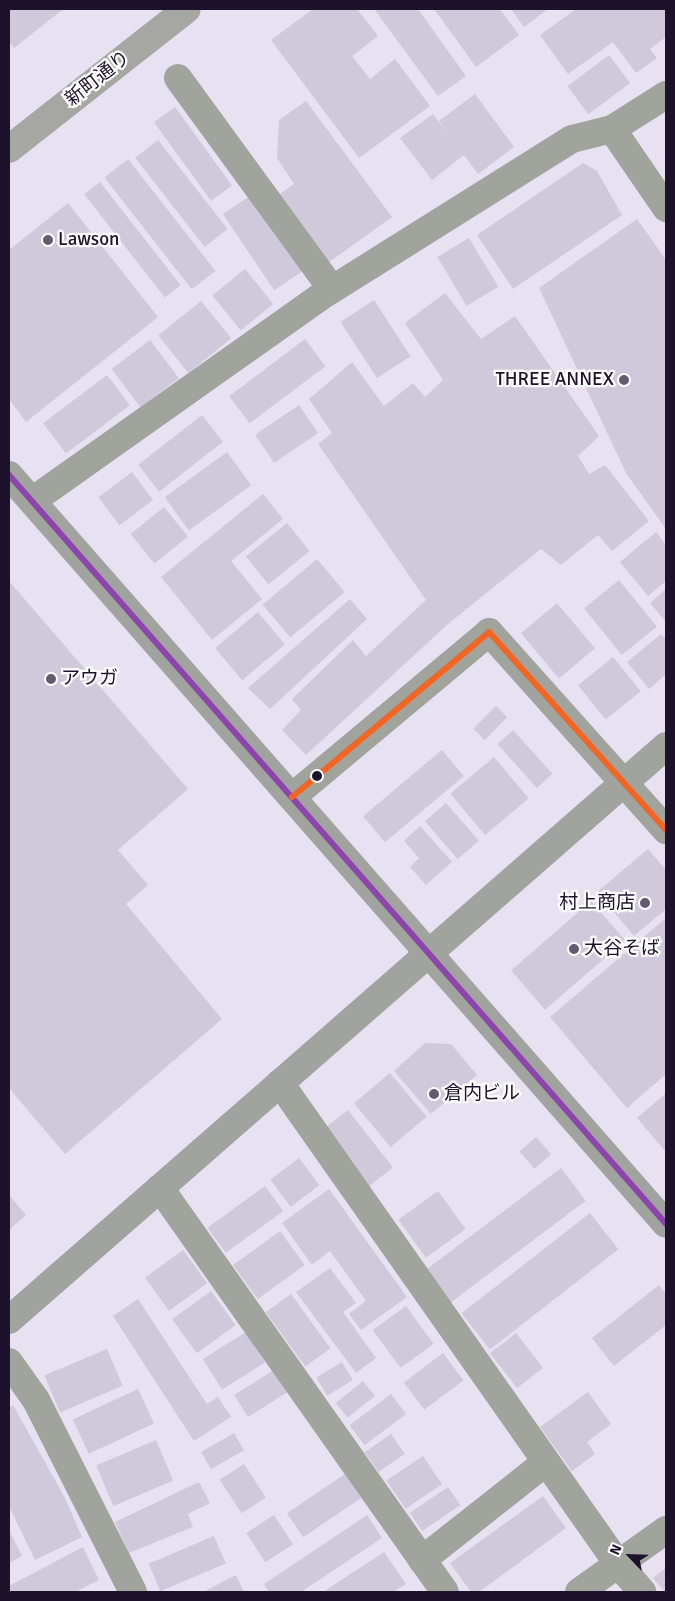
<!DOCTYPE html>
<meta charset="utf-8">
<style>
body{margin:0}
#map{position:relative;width:675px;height:1601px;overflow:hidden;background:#e7e1f2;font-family:Signika,"Noto Sans JP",sans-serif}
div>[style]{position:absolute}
.building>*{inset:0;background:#cfc9db;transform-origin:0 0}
.street>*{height:28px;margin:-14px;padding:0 14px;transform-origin:14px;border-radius:14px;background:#a1a49d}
.secondary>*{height:28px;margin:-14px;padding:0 14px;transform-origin:14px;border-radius:14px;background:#a1a39e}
.primary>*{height:28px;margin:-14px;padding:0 14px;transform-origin:14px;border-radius:14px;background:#a6a6a3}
.bus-1>*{height:6px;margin:-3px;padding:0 3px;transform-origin:3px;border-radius:3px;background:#8e44ad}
.bus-2>*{height:6px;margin:-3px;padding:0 3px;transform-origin:3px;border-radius:3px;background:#f26522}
.dots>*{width:14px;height:14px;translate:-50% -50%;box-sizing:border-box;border:2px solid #fff;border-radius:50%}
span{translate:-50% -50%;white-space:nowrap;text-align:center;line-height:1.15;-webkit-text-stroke:4.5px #fff;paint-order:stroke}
.street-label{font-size:19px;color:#1d112c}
.poi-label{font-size:19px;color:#1d112c}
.left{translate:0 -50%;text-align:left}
.right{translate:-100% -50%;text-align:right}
.frame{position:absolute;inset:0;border:10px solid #1d112c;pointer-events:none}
.north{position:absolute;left:605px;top:1531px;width:50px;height:50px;-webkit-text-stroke:4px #fff;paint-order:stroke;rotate:294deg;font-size:14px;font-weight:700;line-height:20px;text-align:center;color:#1d112c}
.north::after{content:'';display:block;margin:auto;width:18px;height:22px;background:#1d112c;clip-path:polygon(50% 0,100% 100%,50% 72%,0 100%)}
</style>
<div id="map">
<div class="building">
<div style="clip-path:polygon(9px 9px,61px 9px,62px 10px,14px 48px,9px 42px)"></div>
<div style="clip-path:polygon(313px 9px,357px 9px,378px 36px,352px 56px,370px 79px,395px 59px,430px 106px,359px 158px,271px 40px)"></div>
<div style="clip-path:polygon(374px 9px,418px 9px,466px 76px,438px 96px)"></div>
<div style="clip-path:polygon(434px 9px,500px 9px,519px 35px,476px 67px)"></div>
<div style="clip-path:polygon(511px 9px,548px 9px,524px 27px)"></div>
<div style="clip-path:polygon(576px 9px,666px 9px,666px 37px,650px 49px,657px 58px,636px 73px,613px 42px,568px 74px,540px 35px)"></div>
<div style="left:609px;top:55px;width:35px;height:52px;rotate:53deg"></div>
<div style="clip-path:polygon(475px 94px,514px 147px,478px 174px,464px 155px,432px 180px,400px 138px,433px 114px,452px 140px,439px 121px)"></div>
<div style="clip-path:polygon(306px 101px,392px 217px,328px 263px,280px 194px,294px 184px,277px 158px,279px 120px)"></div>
<div style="left:175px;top:107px;width:97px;height:26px;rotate:54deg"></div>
<div style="left:158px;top:140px;width:113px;height:29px;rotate:52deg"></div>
<div style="left:128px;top:159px;width:142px;height:30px;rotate:52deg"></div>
<div style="clip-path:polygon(583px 163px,597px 171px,622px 215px,513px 289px,477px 235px)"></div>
<div style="left:100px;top:182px;width:131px;height:20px;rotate:52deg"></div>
<div style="left:251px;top:195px;width:92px;height:34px;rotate:56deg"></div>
<div style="clip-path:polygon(68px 203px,158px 317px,26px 422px,9px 399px,9px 250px)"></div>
<div style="clip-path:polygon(637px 219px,666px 260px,666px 529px,626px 473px,539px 288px)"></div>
<div style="left:469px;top:238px;width:57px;height:37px;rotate:59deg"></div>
<div style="left:245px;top:269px;width:45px;height:42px;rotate:51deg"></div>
<div style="clip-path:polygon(445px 293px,481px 339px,515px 316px,599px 436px,578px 456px,589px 474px,605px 465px,649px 521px,612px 551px,598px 535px,561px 565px,541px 549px,448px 624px,306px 755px,282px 730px,301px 710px,292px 699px,353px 640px,366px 656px,426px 600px,318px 444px,332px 433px,309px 399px,352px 362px,384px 406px,413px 383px,425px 397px,443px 380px,405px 323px)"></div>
<div style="left:374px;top:300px;width:67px;height:40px;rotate:57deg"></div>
<div style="left:201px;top:301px;width:48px;height:55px;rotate:51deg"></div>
<div style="left:305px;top:339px;width:34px;height:95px;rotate:53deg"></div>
<div style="left:150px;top:340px;width:48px;height:48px;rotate:53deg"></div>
<div style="left:107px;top:375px;width:38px;height:80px;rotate:53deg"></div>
<div style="left:299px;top:405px;width:34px;height:53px;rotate:56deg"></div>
<div style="left:202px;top:415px;width:34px;height:81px;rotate:52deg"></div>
<div style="left:227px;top:452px;width:41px;height:77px;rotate:54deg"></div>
<div style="left:132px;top:472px;width:35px;height:42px;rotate:53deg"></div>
<div style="clip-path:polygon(263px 494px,283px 519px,231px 561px,262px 599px,212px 640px,161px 577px)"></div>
<div style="left:164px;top:507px;width:38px;height:43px;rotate:51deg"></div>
<div style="left:287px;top:523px;width:36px;height:53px;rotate:51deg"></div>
<div style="clip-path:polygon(656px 532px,666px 545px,666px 581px,648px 596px,620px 562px)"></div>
<div style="left:317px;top:559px;width:43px;height:71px;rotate:50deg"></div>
<div style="left:619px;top:580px;width:60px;height:45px;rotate:51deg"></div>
<div style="clip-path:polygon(9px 581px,188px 789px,118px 850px,148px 885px,126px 904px,222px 1019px,65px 1154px,9px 1088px)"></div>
<div style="clip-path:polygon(666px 589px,666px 622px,650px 603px)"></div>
<div style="clip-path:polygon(350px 599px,367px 619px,270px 709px,248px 688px)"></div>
<div style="left:557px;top:603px;width:59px;height:47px;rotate:50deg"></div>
<div style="left:258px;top:612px;width:42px;height:56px;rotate:50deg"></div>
<div style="clip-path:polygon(661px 634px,666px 639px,666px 674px,649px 689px,627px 662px)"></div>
<div style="left:613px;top:657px;width:44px;height:45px;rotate:51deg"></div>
<div style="left:496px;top:706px;width:16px;height:32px;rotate:45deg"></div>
<div style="left:513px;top:730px;width:59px;height:21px;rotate:48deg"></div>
<div style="left:442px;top:750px;width:34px;height:103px;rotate:50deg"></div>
<div style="left:494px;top:757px;width:54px;height:57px;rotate:50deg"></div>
<div style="left:446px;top:803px;width:50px;height:28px;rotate:49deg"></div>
<div style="clip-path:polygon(420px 826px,452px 862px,426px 885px,410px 867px,419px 858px,404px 841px)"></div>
<div style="clip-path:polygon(648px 849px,666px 870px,666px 909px,634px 936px,597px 892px)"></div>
<div style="left:591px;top:901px;width:52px;height:106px;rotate:49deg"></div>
<div style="clip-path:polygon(666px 918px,666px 1074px,627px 1108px,550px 1017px)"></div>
<div style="clip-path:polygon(425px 1043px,451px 1044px,477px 1075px,431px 1114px,394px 1071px)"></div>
<div style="left:390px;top:1073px;width:57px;height:47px;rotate:50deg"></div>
<div style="clip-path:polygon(666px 1093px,666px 1152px,637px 1118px)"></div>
<div style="left:348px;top:1110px;width:73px;height:30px;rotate:52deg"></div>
<div style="left:536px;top:1137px;width:23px;height:22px;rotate:49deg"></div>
<div style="left:299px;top:1158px;width:34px;height:36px;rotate:53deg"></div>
<div style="left:561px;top:1168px;width:41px;height:169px;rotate:53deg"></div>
<div style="left:265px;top:1186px;width:31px;height:71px;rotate:54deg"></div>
<div style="clip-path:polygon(329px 1189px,407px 1297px,361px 1330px,349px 1314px,366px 1301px,330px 1251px,312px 1265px,282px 1223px)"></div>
<div style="left:438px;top:1191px;width:47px;height:49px;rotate:54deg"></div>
<div style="clip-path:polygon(9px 1195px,26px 1215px,9px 1230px)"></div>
<div style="left:590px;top:1213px;width:46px;height:163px;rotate:52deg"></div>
<div style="left:280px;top:1231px;width:42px;height:58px;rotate:54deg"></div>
<div style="left:183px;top:1250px;width:41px;height:47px;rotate:54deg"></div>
<div style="clip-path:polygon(330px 1268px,356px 1303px,343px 1312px,376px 1358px,356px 1373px,296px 1292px)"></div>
<div style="clip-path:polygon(659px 1285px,666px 1294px,666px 1325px,614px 1366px,592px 1338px)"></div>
<div style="left:211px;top:1291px;width:42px;height:48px;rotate:54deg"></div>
<div style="left:291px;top:1294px;width:67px;height:31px;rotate:54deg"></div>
<div style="clip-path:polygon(138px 1299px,207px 1404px,218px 1397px,231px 1417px,194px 1441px,113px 1316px)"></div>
<div style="left:406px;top:1306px;width:47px;height:41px;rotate:54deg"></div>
<div style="left:246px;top:1332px;width:36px;height:51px;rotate:58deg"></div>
<div style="left:516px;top:1333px;width:44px;height:33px;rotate:52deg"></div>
<div style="left:107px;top:1349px;width:40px;height:68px;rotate:67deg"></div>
<div style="left:443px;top:1353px;width:34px;height:49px;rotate:53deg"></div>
<div style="left:342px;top:1362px;width:21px;height:30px;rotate:59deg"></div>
<div style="left:274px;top:1370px;width:26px;height:47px;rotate:58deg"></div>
<div style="left:363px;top:1381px;width:19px;height:35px;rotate:51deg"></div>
<div style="left:138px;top:1389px;width:38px;height:72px;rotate:65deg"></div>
<div style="clip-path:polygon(588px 1392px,611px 1424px,587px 1442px,595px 1454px,572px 1471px,540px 1427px)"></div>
<div style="left:391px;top:1394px;width:25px;height:52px;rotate:53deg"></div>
<div style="clip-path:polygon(13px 1405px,65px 1498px,82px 1537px,35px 1560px,9px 1506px,9px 1408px)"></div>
<div style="left:234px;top:1433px;width:20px;height:38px;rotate:60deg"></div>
<div style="left:391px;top:1434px;width:24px;height:32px;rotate:55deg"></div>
<div style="left:156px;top:1440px;width:44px;height:65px;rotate:67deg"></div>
<div style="left:423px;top:1456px;width:34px;height:44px;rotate:56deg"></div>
<div style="left:244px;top:1464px;width:40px;height:29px;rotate:57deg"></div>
<div style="left:345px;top:1474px;width:29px;height:70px;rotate:56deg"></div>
<div style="clip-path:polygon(199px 1482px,210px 1503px,188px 1514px,193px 1527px,129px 1553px,115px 1522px)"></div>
<div style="left:448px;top:1487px;width:22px;height:46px;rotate:56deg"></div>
<div style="clip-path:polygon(543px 1496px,566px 1528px,479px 1592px,471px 1592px,450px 1563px)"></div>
<div style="left:274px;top:1515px;width:35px;height:33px;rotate:57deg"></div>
<div style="clip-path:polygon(367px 1515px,382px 1538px,301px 1592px,269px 1592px,264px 1584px)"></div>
<div style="clip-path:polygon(9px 1530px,22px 1556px,9px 1563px)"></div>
<div style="left:214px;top:1536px;width:30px;height:71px;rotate:67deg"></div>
<div style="clip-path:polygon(83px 1547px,99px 1580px,75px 1592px,9px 1592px,9px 1586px)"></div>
<div style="clip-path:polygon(384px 1552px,406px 1584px,393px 1592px,327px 1592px,326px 1590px)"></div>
<div style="clip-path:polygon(666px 1568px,666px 1592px,665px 1592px,653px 1578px)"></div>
<div style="clip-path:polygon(236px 1575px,244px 1592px,203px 1592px)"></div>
</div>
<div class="street">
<div style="left:178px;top:78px;width:261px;rotate:53.9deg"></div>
<div style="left:612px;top:129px;width:96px;rotate:55.6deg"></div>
<div style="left:32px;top:501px;width:353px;rotate:-35.3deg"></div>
<div style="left:320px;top:297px;width:297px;rotate:-32.1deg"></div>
<div style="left:572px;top:139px;width:41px;rotate:-14deg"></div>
<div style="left:612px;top:129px;width:64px;rotate:-32.2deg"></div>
<div style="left:292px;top:797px;width:257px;rotate:-39.9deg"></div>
<div style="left:489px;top:632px;width:266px;rotate:48.2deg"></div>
<div style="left:280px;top:1083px;width:588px;rotate:54.9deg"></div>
<div style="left:618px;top:1564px;width:37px;rotate:49deg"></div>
<div style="left:160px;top:1188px;width:494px;rotate:54.8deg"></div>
<div style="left:9px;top:1362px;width:47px;rotate:54.6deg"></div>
<div style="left:36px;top:1400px;width:215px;rotate:63.2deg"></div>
<div style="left:422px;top:1560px;width:158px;rotate:-38.3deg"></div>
<div style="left:579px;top:1592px;width:107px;rotate:-35.5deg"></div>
</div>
<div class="secondary">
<div style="left:9px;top:475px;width:996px;rotate:48.74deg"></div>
<div style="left:9px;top:1320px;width:872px;rotate:-41.14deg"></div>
</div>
<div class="primary">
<div style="left:9px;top:149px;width:226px;rotate:-38.2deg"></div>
</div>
<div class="bus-1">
<div style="left:9px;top:475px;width:996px;rotate:48.74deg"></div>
</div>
<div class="bus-2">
<div style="left:292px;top:797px;width:257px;rotate:-39.9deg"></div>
<div style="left:489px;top:632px;width:266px;rotate:48.2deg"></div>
</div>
<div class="dots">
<div style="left:48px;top:240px;background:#645a71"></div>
<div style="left:624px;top:380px;background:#645a71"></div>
<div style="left:51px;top:679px;background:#645a71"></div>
<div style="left:317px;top:776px;background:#1d112c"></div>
<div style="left:645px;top:903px;background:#645a71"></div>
<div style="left:574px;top:949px;background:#645a71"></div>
<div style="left:434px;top:1094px;background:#645a71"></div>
</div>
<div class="street-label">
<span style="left:98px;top:79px;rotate:-38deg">新町通り</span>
</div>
<div class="poi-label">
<span class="left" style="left:58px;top:240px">Lawson</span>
<span class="right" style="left:614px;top:380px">THREE ANNEX</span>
<span class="left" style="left:61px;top:679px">アウガ</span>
<span class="right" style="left:635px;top:903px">村上商店</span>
<span class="left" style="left:584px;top:949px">大谷そば</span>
<span class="left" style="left:444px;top:1094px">倉内ビル</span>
</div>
<div class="frame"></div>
<div class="north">N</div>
</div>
